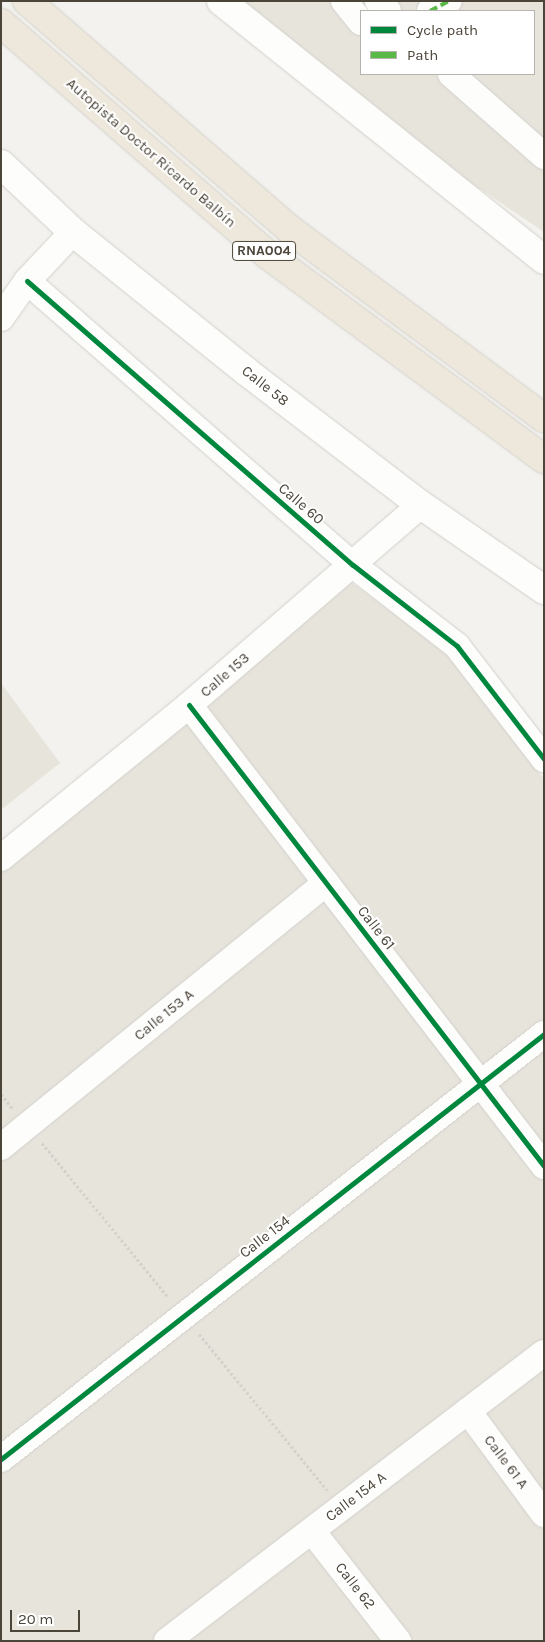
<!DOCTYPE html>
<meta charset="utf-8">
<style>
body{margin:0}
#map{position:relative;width:545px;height:1642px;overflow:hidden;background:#f4f2ee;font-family:Karla,sans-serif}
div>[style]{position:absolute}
.residential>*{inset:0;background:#e7e4dc}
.path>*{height:3px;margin-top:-1.5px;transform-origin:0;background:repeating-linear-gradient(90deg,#d3d2cc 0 2.5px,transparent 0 5px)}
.roads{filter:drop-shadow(0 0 1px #d2d0cb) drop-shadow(0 0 1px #d2d0cb)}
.minor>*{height:26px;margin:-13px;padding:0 13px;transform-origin:13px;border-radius:13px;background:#fdfdfc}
.tertiary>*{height:28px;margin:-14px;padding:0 14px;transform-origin:14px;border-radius:14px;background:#fdfdfc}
.motorway>*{height:28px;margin:-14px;padding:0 14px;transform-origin:14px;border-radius:14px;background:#ede8db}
.quiet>*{height:4px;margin-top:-2px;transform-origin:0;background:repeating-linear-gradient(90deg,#58b947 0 8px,transparent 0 12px)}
.cycleway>*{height:5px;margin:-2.5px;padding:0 2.5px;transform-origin:2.5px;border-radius:2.5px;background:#00873e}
span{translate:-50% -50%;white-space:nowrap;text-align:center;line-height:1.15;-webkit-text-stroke:4px #fff;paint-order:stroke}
.shield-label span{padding:1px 4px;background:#fff;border:1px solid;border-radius:4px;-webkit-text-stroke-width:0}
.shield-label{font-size:14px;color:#4b4439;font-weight:700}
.street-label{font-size:15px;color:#4b4439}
.frame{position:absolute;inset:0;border:2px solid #4b4439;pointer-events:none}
.legend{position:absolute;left:360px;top:10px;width:175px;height:65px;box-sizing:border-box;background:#fff;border:1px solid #b7b4b0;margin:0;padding:6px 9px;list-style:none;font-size:15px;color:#4b4439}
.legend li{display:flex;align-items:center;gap:10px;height:25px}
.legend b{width:25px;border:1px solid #b7b4b0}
.scale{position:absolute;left:10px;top:1610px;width:70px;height:22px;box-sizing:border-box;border:2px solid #4b4439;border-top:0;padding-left:6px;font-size:15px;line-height:18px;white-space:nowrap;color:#4b4439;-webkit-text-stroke:4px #fff;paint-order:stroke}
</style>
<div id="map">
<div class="residential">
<div style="clip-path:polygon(evenodd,241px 1px,544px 1px,544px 232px,336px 92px,241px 1px,361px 11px,534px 11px,534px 74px,361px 74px,361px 11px)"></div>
<div style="clip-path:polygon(351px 582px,445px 652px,544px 779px,544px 1641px,1px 1641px,1px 869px)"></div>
<div style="clip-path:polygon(1px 683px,60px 763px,1px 810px)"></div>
</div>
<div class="path">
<div style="left:1px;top:1094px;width:18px;rotate:52deg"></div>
<div style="left:42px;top:1143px;width:199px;rotate:50.7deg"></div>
<div style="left:199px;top:1334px;width:202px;rotate:50.6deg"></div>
</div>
<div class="roads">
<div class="minor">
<div style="left:344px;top:1px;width:27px;rotate:51deg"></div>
<div style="left:378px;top:1px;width:14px;rotate:45deg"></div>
<div style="left:430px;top:11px;width:21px;rotate:-28deg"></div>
<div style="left:451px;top:74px;width:124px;rotate:41.4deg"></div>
<div style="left:27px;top:281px;width:432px;rotate:41.1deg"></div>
<div style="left:353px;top:565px;width:132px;rotate:37.9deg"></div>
<div style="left:457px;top:646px;width:143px;rotate:52.4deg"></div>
<div style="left:1px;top:318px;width:45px;rotate:-54.9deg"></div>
<div style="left:27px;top:281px;width:67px;rotate:-46.8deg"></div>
<div style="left:189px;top:705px;width:582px;rotate:52.4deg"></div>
<div style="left:1px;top:858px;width:242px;rotate:-39.1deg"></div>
<div style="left:189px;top:705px;width:306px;rotate:-40.8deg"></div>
<div style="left:1px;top:1147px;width:419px;rotate:-39.1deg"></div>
<div style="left:468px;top:1411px;width:128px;rotate:53.6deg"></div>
<div style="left:1px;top:1459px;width:690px;rotate:-38.05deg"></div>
<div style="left:312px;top:1531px;width:140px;rotate:52deg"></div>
<div style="left:167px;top:1641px;width:474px;rotate:-37.4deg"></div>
</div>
<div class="tertiary">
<div style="left:221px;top:1px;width:414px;rotate:38.7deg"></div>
<div style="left:1px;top:164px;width:99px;rotate:43.4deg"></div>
<div style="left:73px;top:232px;width:223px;rotate:38.8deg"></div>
<div style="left:247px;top:372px;width:219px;rotate:37.4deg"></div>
<div style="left:421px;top:505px;width:150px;rotate:34.6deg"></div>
</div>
<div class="motorway">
<div style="left:27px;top:1px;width:346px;rotate:41deg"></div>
<div style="left:288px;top:228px;width:319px;rotate:36.6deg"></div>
<div style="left:1px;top:23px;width:354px;rotate:41deg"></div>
<div style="left:268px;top:255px;width:343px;rotate:36.5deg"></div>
</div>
</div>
<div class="quiet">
<div style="left:430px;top:11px;width:21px;rotate:-28deg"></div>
</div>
<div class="cycleway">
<div style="left:27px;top:281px;width:432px;rotate:41.1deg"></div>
<div style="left:353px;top:565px;width:132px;rotate:37.9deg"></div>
<div style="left:457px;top:646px;width:143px;rotate:52.4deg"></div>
<div style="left:189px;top:705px;width:582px;rotate:52.4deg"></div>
<div style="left:1px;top:1459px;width:690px;rotate:-38.05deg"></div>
</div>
<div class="shield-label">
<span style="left:264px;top:251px">RNA004</span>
</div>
<div class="street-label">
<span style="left:151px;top:153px;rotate:41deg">Autopista Doctor Ricardo Balbín</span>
<span style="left:265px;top:386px;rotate:38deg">Calle 58</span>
<span style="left:301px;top:504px;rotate:41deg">Calle 60</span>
<span style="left:225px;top:675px;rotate:-41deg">Calle 153</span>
<span style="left:376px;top:928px;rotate:52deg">Calle 61</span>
<span style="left:164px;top:1015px;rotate:-39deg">Calle 153 A</span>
<span style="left:265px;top:1237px;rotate:-38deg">Calle 154</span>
<span style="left:506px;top:1462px;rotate:53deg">Calle 61 A</span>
<span style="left:356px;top:1497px;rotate:-37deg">Calle 154 A</span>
<span style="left:355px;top:1586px;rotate:52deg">Calle 62</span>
</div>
<div class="frame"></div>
<ul class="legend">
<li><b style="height:6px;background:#00873e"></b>Cycle path</li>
<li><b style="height:6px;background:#58b947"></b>Path</li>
</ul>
<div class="scale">20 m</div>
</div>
